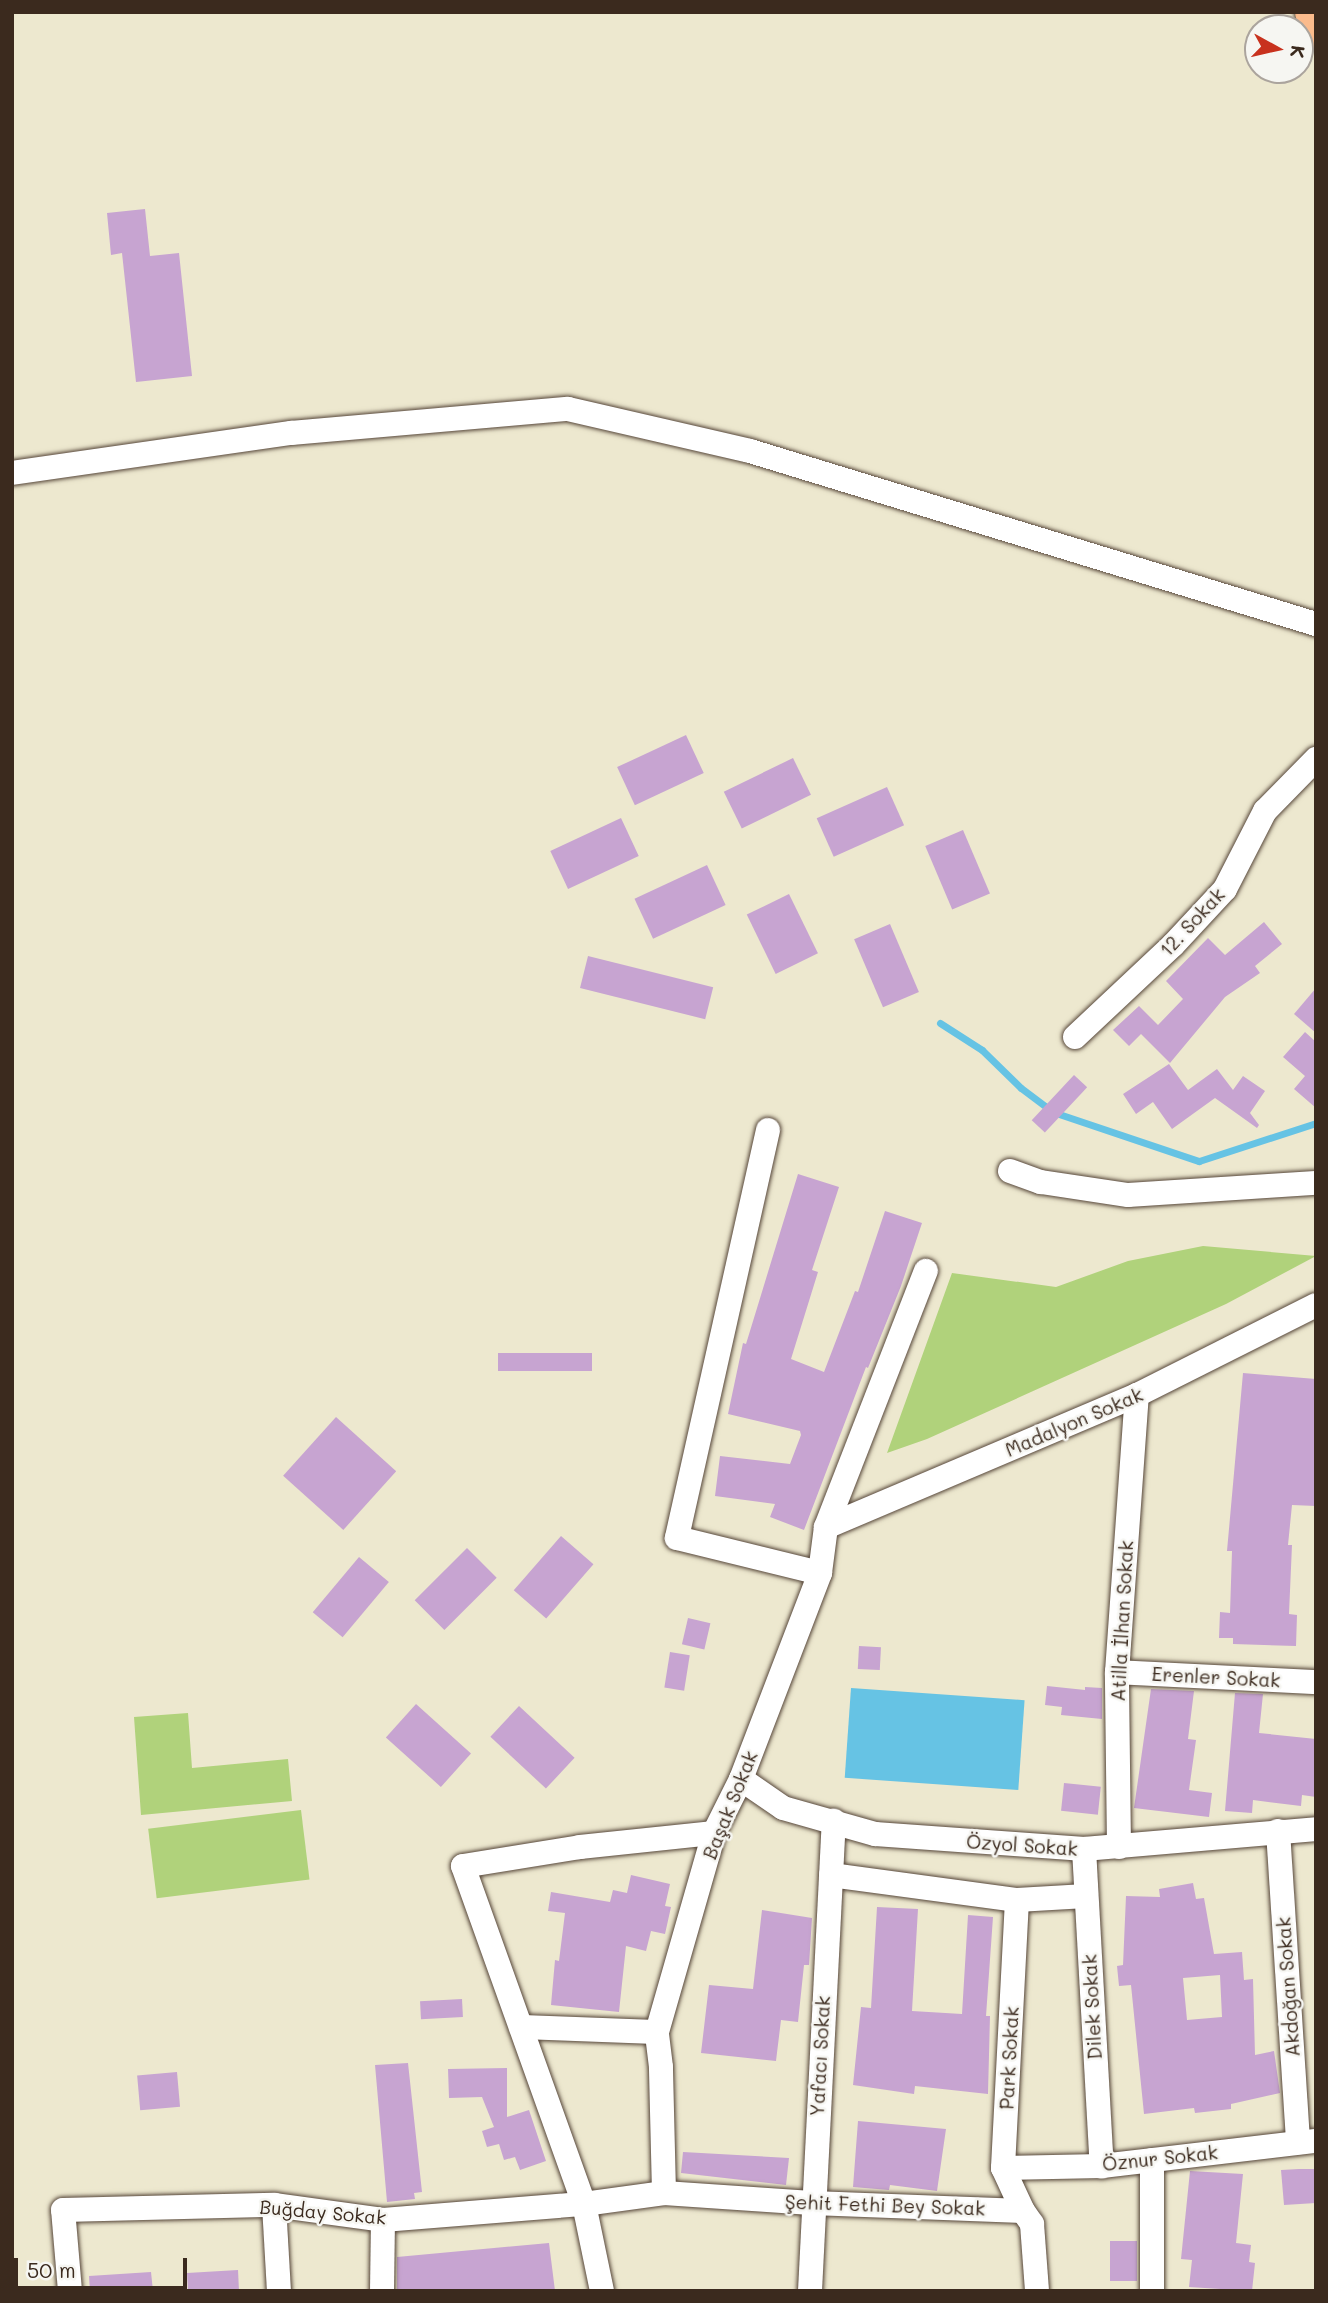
<!DOCTYPE html>
<meta charset="utf-8">
<style>
body{margin:0}
#map{position:relative;width:1328px;height:2303px;overflow:hidden;background:#ede8cf;font-family:Mali,sans-serif}
div>[style]{position:absolute}
.green>*{inset:0;background:#b0d27b;transform-origin:0 0}
.water>*{inset:0;background:#66c3e4;transform-origin:0 0}
.stream>*{height:7px;margin:-3.5px;padding:0 3.5px;transform-origin:3.5px;border-radius:3.5px;background:#66c3e4}
.building>*{inset:0;background:#c7a4d1;transform-origin:0 0}
.roads{filter:drop-shadow(0 0 2px #564639) drop-shadow(0 0 2px #564639)}
.minor>*{height:24px;margin:-12px;padding:0 12px;transform-origin:12px;border-radius:12px;background:#fff}
.major>*{height:30px;margin:-15px;padding:0 15px;transform-origin:15px;border-radius:15px;background:#fbbb8c}
span{translate:-50% -50%;white-space:nowrap;text-align:center;line-height:1.15;-webkit-text-stroke:5px #f6f6f2;paint-order:stroke}
.street-label{font-size:19px;color:#3b2a1e}
.frame{position:absolute;inset:0;border:14px solid #3b2a1e;pointer-events:none}
.north{position:absolute;left:1244px;top:14px;width:70px;height:70px;box-sizing:border-box;background:#f6f6f2;border:2px solid #aba49d;border-radius:50%;rotate:98deg;font-size:19px;font-weight:700;line-height:28px;text-align:center;color:#3b2a1e}
.north::after{content:'';display:block;margin:auto;width:24px;height:32px;background:#c8321e;clip-path:polygon(50% 0,100% 100%,50% 72%,0 100%)}
.scale{position:absolute;left:14px;top:2258px;width:173px;height:32px;box-sizing:border-box;border:4px solid #3b2a1e;border-top:0;padding-left:9px;font-size:21px;line-height:24px;white-space:nowrap;color:#3b2a1e;-webkit-text-stroke:5px #f6f6f2;paint-order:stroke}
</style>
<div id="map">
<div class="green">
<div style="clip-path:polygon(1203px 1246px,1316px 1256px,1226px 1304px,927px 1439px,887px 1453px,952px 1273px,1056px 1287px,1128px 1261px)"></div>
<div style="clip-path:polygon(188px 1713px,192px 1768px,288px 1759px,292px 1801px,141px 1815px,134px 1717px)"></div>
<div style="left:301px;top:1810px;width:70px;height:154px;rotate:83deg"></div>
</div>
<div class="water">
<div style="left:851px;top:1688px;width:174px;height:90px;rotate:4deg"></div>
</div>
<div class="stream">
<div style="left:940px;top:1023px;width:50px;rotate:32.7deg"></div>
<div style="left:982px;top:1050px;width:54px;rotate:44.3deg"></div>
<div style="left:1021px;top:1088px;width:40px;rotate:37deg"></div>
<div style="left:1053px;top:1112px;width:154px;rotate:18.6deg"></div>
<div style="left:1199px;top:1161px;width:123px;rotate:-18deg"></div>
</div>
<div class="building">
<div style="clip-path:polygon(145px 209px,150px 256px,179px 253px,192px 376px,136px 382px,122px 253px,111px 255px,107px 213px)"></div>
<div style="left:686px;top:735px;width:42px;height:76px;rotate:65deg"></div>
<div style="left:793px;top:758px;width:41px;height:77px;rotate:64deg"></div>
<div style="left:887px;top:787px;width:42px;height:77px;rotate:66deg"></div>
<div style="left:621px;top:818px;width:42px;height:78px;rotate:65deg"></div>
<div style="left:963px;top:830px;width:69px;height:41px;rotate:67deg"></div>
<div style="left:707px;top:865px;width:44px;height:80px;rotate:65deg"></div>
<div style="left:789px;top:894px;width:66px;height:47px;rotate:64deg"></div>
<div style="clip-path:polygon(1264px 922px,1282px 944px,1255px 966px,1260px 973px,1225px 997px,1170px 1063px,1141px 1034px,1129px 1046px,1113px 1030px,1139px 1006px,1158px 1025px,1183px 999px,1166px 981px,1208px 938px,1225px 955px)"></div>
<div style="left:890px;top:924px;width:74px;height:39px;rotate:67deg"></div>
<div style="left:588px;top:956px;width:129px;height:33px;rotate:14deg"></div>
<div style="clip-path:polygon(1316px 988px,1316px 1033px,1294px 1014px)"></div>
<div style="clip-path:polygon(1305px 1032px,1316px 1042px,1316px 1108px,1294px 1089px,1305px 1076px,1283px 1057px)"></div>
<div style="clip-path:polygon(1169px 1064px,1188px 1090px,1217px 1069px,1233px 1090px,1243px 1076px,1265px 1091px,1250px 1113px,1259px 1125px,1257px 1128px,1215px 1098px,1172px 1129px,1153px 1102px,1136px 1114px,1123px 1094px)"></div>
<div style="left:1074px;top:1075px;width:18px;height:62px;rotate:43deg"></div>
<div style="clip-path:polygon(798px 1174px,839px 1187px,812px 1270px,818px 1272px,791px 1359px,824px 1372px,855px 1291px,858px 1292px,885px 1211px,922px 1223px,901px 1286px,868px 1368px,866px 1367px,804px 1530px,770px 1517px,775px 1504px,715px 1496px,720px 1456px,790px 1464px,801px 1435px,800px 1431px,728px 1414px,743px 1343px,746px 1344px)"></div>
<div style="left:592px;top:1353px;width:18px;height:94px;rotate:90deg"></div>
<div style="clip-path:polygon(1243px 1373px,1316px 1379px,1316px 1506px,1292px 1505px,1288px 1545px,1292px 1545px,1289px 1614px,1297px 1615px,1296px 1646px,1233px 1644px,1233px 1638px,1219px 1638px,1220px 1612px,1230px 1613px,1232px 1551px,1227px 1551px)"></div>
<div style="left:336px;top:1417px;width:81px;height:79px;rotate:42deg"></div>
<div style="left:561px;top:1536px;width:43px;height:72px;rotate:41deg"></div>
<div style="left:467px;top:1548px;width:42px;height:74px;rotate:45deg"></div>
<div style="left:359px;top:1557px;width:39px;height:72px;rotate:40deg"></div>
<div style="left:688px;top:1618px;width:23px;height:27px;rotate:13deg"></div>
<div style="left:859px;top:1646px;width:22px;height:23px;rotate:3deg"></div>
<div style="left:670px;top:1652px;width:20px;height:36px;rotate:9deg"></div>
<div style="clip-path:polygon(1047px 1686px,1085px 1690px,1085px 1687px,1102px 1688px,1102px 1719px,1061px 1715px,1062px 1707px,1045px 1705px)"></div>
<div style="clip-path:polygon(1151px 1689px,1194px 1691px,1188px 1739px,1196px 1740px,1189px 1790px,1212px 1793px,1209px 1817px,1134px 1808px)"></div>
<div style="clip-path:polygon(1235px 1693px,1263px 1694px,1259px 1733px,1316px 1739px,1316px 1797px,1302px 1795px,1301px 1806px,1253px 1800px,1252px 1813px,1225px 1811px)"></div>
<div style="left:416px;top:1704px;width:74px;height:45px;rotate:42deg"></div>
<div style="left:519px;top:1706px;width:76px;height:42px;rotate:43deg"></div>
<div style="left:1064px;top:1783px;width:37px;height:28px;rotate:6deg"></div>
<div style="clip-path:polygon(631px 1875px,670px 1884px,665px 1906px,671px 1907px,665px 1934px,651px 1931px,646px 1951px,626px 1946px,619px 2012px,551px 2005px,555px 1960px,559px 1961px,565px 1913px,548px 1911px,551px 1892px,610px 1902px,613px 1890px,627px 1893px)"></div>
<div style="clip-path:polygon(evenodd,1193px 1883px,1196px 1899px,1204px 1898px,1214px 1954px,1242px 1952px,1244px 1980px,1253px 1979px,1255px 2055px,1274px 2051px,1280px 2093px,1231px 2104px,1231px 2109px,1195px 2113px,1194px 2108px,1144px 2114px,1131px 1985px,1119px 1986px,1117px 1966px,1123px 1965px,1126px 1896px,1160px 1897px,1159px 1889px,1193px 1883px,1220px 1975px,1222px 2017px,1187px 2020px,1183px 1978px,1220px 1975px)"></div>
<div style="clip-path:polygon(877px 1907px,918px 1909px,912px 2011px,962px 2014px,968px 1915px,993px 1917px,986px 2016px,990px 2016px,988px 2094px,915px 2086px,914px 2094px,853px 2085px,861px 2007px,871px 2008px)"></div>
<div style="clip-path:polygon(762px 1910px,812px 1918px,809px 1965px,804px 1965px,798px 2022px,781px 2020px,776px 2061px,701px 2053px,709px 1985px,753px 1989px)"></div>
<div style="left:462px;top:1999px;width:18px;height:42px;rotate:87deg"></div>
<div style="clip-path:polygon(408px 2063px,422px 2192px,414px 2193px,415px 2199px,387px 2202px,375px 2065px)"></div>
<div style="clip-path:polygon(507px 2068px,507px 2117px,529px 2110px,546px 2161px,520px 2170px,515px 2157px,504px 2160px,499px 2144px,487px 2147px,482px 2131px,494px 2127px,482px 2097px,449px 2098px,448px 2069px)"></div>
<div style="left:177px;top:2072px;width:35px;height:40px;rotate:85deg"></div>
<div style="clip-path:polygon(858px 2121px,946px 2129px,937px 2191px,890px 2185px,889px 2190px,853px 2187px)"></div>
<div style="clip-path:polygon(683px 2152px,789px 2158px,786px 2185px,681px 2173px)"></div>
<div style="clip-path:polygon(1299px 2169px,1316px 2169px,1316px 2203px,1284px 2205px,1281px 2170px)"></div>
<div style="clip-path:polygon(1190px 2171px,1243px 2174px,1236px 2243px,1251px 2245px,1249px 2262px,1255px 2263px,1252px 2291px,1189px 2287px,1192px 2260px,1181px 2259px)"></div>
<div style="left:1110px;top:2241px;width:27px;height:40px"></div>
<div style="clip-path:polygon(549px 2243px,555px 2291px,397px 2291px,397px 2257px)"></div>
<div style="clip-path:polygon(238px 2270px,239px 2291px,188px 2291px,187px 2273px)"></div>
<div style="clip-path:polygon(151px 2272px,153px 2291px,90px 2291px,89px 2276px)"></div>
</div>
<div class="roads">
<div class="minor">
<div style="left:12px;top:473px;width:282px;rotate:-8.2deg"></div>
<div style="left:291px;top:433px;width:278px;rotate:-5deg"></div>
<div style="left:568px;top:409px;width:187px;rotate:13deg"></div>
<div style="left:750px;top:451px;width:592px;rotate:17deg"></div>
<div style="left:1075px;top:1037px;width:134px;rotate:-43.2deg"></div>
<div style="left:1173px;top:945px;width:76px;rotate:-47.1deg"></div>
<div style="left:1225px;top:889px;width:88px;rotate:-62.9deg"></div>
<div style="left:1265px;top:811px;width:73px;rotate:-45.6deg"></div>
<div style="left:768px;top:1130px;width:418px;rotate:102.6deg"></div>
<div style="left:677px;top:1538px;width:147px;rotate:13.8deg"></div>
<div style="left:1010px;top:1171px;width:33px;rotate:20deg"></div>
<div style="left:1041px;top:1182px;width:88px;rotate:8.5deg"></div>
<div style="left:1128px;top:1195px;width:188px;rotate:-3.7deg"></div>
<div style="left:826px;top:1527px;width:338px;rotate:-23deg"></div>
<div style="left:1137px;top:1395px;width:200px;rotate:-26.7deg"></div>
<div style="left:1117px;top:1672px;width:199px;rotate:2.9deg"></div>
<div style="left:741px;top:1779px;width:51px;rotate:34.6deg"></div>
<div style="left:783px;top:1808px;width:96px;rotate:15.8deg"></div>
<div style="left:875px;top:1834px;width:210px;rotate:4.1deg"></div>
<div style="left:1084px;top:1849px;width:233px;rotate:-4.9deg"></div>
<div style="left:1278px;top:1831px;width:312px;rotate:86.3deg"></div>
<div style="left:1119px;top:1847px;width:175px;rotate:-90.7deg"></div>
<div style="left:1117px;top:1672px;width:278px;rotate:-85.9deg"></div>
<div style="left:1084px;top:1849px;width:318px;rotate:86.8deg"></div>
<div style="left:831px;top:1875px;width:188px;rotate:7.7deg"></div>
<div style="left:1017px;top:1900px;width:69px;rotate:-3.3deg"></div>
<div style="left:1017px;top:1900px;width:268px;rotate:93deg"></div>
<div style="left:1003px;top:2168px;width:47px;rotate:65.1deg"></div>
<div style="left:521px;top:2027px;width:136px;rotate:2.1deg"></div>
<div style="left:1152px;top:2160px;width:131px;rotate:90deg"></div>
<div style="left:1003px;top:2168px;width:99px;rotate:-1.2deg"></div>
<div style="left:1102px;top:2166px;width:215px;rotate:-6.7deg"></div>
<div style="left:664px;top:2193px;width:126px;rotate:-91.4deg"></div>
<div style="left:661px;top:2067px;width:35px;rotate:-97deg"></div>
<div style="left:657px;top:2032px;width:207px;rotate:-74deg"></div>
<div style="left:714px;top:1833px;width:60px;rotate:-63.4deg"></div>
<div style="left:741px;top:1779px;width:221px;rotate:-69deg"></div>
<div style="left:820px;top:1573px;width:46px;rotate:-82.6deg"></div>
<div style="left:826px;top:1527px;width:275px;rotate:-68.7deg"></div>
<div style="left:274px;top:2205px;width:86px;rotate:86.7deg"></div>
<div style="left:70px;top:2291px;width:81px;rotate:-94.9deg"></div>
<div style="left:63px;top:2210px;width:211px;rotate:-1.4deg"></div>
<div style="left:274px;top:2205px;width:110px;rotate:7.8deg"></div>
<div style="left:383px;top:2220px;width:202px;rotate:-4.6deg"></div>
<div style="left:584px;top:2204px;width:81px;rotate:-7.8deg"></div>
<div style="left:664px;top:2193px;width:148px;rotate:3.9deg"></div>
<div style="left:812px;top:2203px;width:211px;rotate:2.2deg"></div>
<div style="left:1023px;top:2211px;width:16px;rotate:55deg"></div>
<div style="left:1032px;top:2224px;width:67px;rotate:85.7deg"></div>
<div style="left:382px;top:2291px;width:71px;rotate:-89.2deg"></div>
<div style="left:602px;top:2291px;width:89px;rotate:-101.7deg"></div>
<div style="left:584px;top:2204px;width:359px;rotate:-109.7deg"></div>
<div style="left:463px;top:1866px;width:119px;rotate:-9.2deg"></div>
<div style="left:580px;top:1847px;width:135px;rotate:-6deg"></div>
<div style="left:810px;top:2291px;width:471px;rotate:-87.1deg"></div>
</div>
<div class="major">
<div style="left:1310px;top:12px;width:23px;rotate:75deg"></div>
</div>
</div>
<div class="street-label">
<span style="left:1192px;top:922px;rotate:-47deg">12. Sokak</span>
<span style="left:1074px;top:1422px;rotate:-23deg">Madalyon Sokak</span>
<span style="left:1122px;top:1621px;rotate:-87deg">Atilla İlhan Sokak</span>
<span style="left:1216px;top:1677px;rotate:3deg">Erenler Sokak</span>
<span style="left:730px;top:1805px;rotate:-68deg">Başak Sokak</span>
<span style="left:1022px;top:1845px;rotate:4deg">Özyol Sokak</span>
<span style="left:1288px;top:1987px;rotate:-94deg">Akdoğan Sokak</span>
<span style="left:1092px;top:2007px;rotate:-93deg">Dilek Sokak</span>
<span style="left:820px;top:2056px;rotate:-87deg">Yafacı Sokak</span>
<span style="left:1009px;top:2058px;rotate:-87deg">Park Sokak</span>
<span style="left:1160px;top:2158px;rotate:-6deg">Öznur Sokak</span>
<span style="left:885px;top:2205px;rotate:2deg">Şehit Fethi Bey Sokak</span>
<span style="left:323px;top:2212px;rotate:5deg">Buğday Sokak</span>
</div>
<div class="frame"></div>
<div class="north">K</div>
<div class="scale">50 m</div>
</div>
